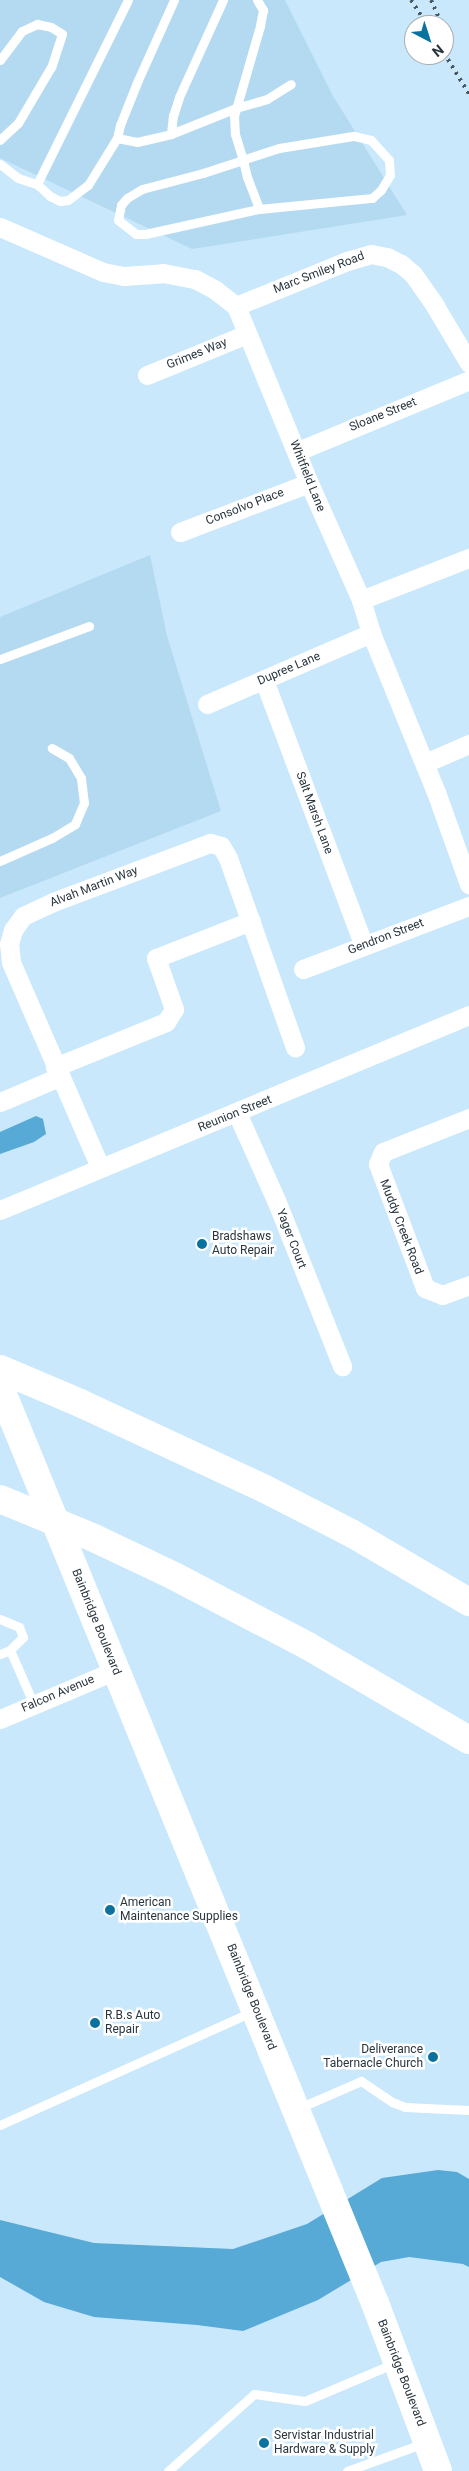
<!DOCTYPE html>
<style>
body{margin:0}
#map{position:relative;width:469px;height:2471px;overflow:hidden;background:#c9e8fc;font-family:Roboto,sans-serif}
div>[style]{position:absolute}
.built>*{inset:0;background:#b4daf1}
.water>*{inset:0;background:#57a9d6}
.service>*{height:9px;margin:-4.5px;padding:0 4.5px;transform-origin:4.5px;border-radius:4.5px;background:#fff}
.minor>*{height:19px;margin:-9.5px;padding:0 9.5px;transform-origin:9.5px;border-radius:9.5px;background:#fff}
.primary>*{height:28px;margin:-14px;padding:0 14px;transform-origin:14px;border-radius:14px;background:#fff}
.motorway>*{height:28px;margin:-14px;padding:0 14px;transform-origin:14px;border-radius:14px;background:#fff}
.rail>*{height:4px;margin-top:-2px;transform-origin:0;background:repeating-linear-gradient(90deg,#485862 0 2.5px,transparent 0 7.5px)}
.dots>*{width:14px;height:14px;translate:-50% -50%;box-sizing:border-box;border:2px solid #fff;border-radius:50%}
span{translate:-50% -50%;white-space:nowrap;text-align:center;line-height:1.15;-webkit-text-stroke:5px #fff;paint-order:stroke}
.street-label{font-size:12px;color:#29353d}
.poi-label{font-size:12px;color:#29353d}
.left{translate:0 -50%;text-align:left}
.right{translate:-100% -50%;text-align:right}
.north{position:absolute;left:404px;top:15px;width:50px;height:50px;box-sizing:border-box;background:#fff;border:1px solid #a9aeb1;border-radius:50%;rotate:140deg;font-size:14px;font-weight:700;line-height:20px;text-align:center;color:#29353d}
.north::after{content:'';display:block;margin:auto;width:18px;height:22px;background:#0a729f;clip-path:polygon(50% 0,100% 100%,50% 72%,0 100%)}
</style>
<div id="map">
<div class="built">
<div style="clip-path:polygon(0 0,285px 0,333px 96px,407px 215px,192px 249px,0 158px)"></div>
<div style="clip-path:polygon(150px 555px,167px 636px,221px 811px,0 898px,0 617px)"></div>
</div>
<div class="water">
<div style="clip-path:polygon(36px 1116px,43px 1119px,46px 1134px,34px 1142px,0 1154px,0 1132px)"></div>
<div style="clip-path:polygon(438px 2170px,457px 2172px,469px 2179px,469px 2267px,463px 2264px,409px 2257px,381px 2262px,318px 2300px,243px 2331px,197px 2325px,94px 2317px,44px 2302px,0 2277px,0 2220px,94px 2243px,233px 2249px,307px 2224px,382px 2178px)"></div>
</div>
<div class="service">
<div style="left:174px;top:0;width:88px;rotate:114.2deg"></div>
<div style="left:138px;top:80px;width:48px;rotate:111.8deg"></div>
<div style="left:120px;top:125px;width:13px;rotate:103deg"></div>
<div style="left:117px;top:138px;width:20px;rotate:11deg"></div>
<div style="left:137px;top:142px;width:35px;rotate:-13deg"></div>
<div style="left:171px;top:134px;width:70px;rotate:-21.8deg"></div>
<div style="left:236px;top:108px;width:32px;rotate:-16deg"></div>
<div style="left:267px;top:99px;width:28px;rotate:-32deg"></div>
<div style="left:257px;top:0;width:12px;rotate:59deg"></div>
<div style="left:263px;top:10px;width:16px;rotate:101deg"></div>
<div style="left:260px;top:26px;width:94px;rotate:106.1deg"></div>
<div style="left:234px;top:116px;width:18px;rotate:87deg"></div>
<div style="left:235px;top:134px;width:27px;rotate:73deg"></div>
<div style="left:243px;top:160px;width:17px;rotate:77deg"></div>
<div style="left:247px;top:177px;width:34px;rotate:69deg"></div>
<div style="left:259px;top:209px;width:114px;rotate:-5.6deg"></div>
<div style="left:372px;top:198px;width:12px;rotate:-42deg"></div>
<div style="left:381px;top:190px;width:17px;rotate:-59deg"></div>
<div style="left:390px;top:175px;width:15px;rotate:-94deg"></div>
<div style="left:389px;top:160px;width:27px;rotate:-132deg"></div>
<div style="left:371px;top:140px;width:18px;rotate:-167deg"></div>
<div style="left:353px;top:136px;width:75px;rotate:170.8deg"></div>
<div style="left:279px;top:148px;width:38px;rotate:162deg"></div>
<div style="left:243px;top:160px;width:42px;rotate:162deg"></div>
<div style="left:203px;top:173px;width:63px;rotate:165.3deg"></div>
<div style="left:142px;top:189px;width:17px;rotate:149deg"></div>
<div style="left:127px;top:198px;width:9px;rotate:131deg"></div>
<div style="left:121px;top:205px;width:15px;rotate:101deg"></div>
<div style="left:118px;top:220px;width:23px;rotate:38deg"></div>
<div style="left:136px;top:234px;width:9px"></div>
<div style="left:145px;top:234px;width:117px;rotate:-12.4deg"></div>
<div style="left:0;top:60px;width:36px;rotate:-53deg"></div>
<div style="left:22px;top:31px;width:17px;rotate:-25deg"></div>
<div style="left:37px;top:24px;width:14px;rotate:12deg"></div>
<div style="left:51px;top:27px;width:13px;rotate:32deg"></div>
<div style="left:62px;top:34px;width:35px;rotate:108deg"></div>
<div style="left:51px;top:67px;width:65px;rotate:120.5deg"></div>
<div style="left:18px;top:123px;width:25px;rotate:137deg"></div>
<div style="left:171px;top:134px;width:18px;rotate:-84deg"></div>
<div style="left:173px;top:116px;width:20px;rotate:-72deg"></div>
<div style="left:179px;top:97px;width:107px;rotate:-65.6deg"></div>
<div style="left:0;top:164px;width:23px;rotate:38deg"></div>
<div style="left:18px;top:178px;width:20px;rotate:18deg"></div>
<div style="left:37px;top:184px;width:205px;rotate:-63.7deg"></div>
<div style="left:37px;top:184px;width:18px;rotate:43deg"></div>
<div style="left:50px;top:196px;width:11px;rotate:27deg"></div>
<div style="left:60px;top:201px;width:8px;rotate:-7deg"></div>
<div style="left:68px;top:200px;width:25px;rotate:-37deg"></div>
<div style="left:88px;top:185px;width:55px;rotate:-58.3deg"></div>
<div style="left:0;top:659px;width:95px;rotate:-20.3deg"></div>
<div style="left:0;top:861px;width:57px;rotate:-23.9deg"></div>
<div style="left:52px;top:838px;width:27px;rotate:-31deg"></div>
<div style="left:75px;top:824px;width:23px;rotate:-67deg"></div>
<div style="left:84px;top:803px;width:25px;rotate:-97deg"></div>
<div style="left:81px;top:778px;width:23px;rotate:-121deg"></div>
<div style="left:69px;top:758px;width:20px;rotate:-150deg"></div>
<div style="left:0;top:1619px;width:21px;rotate:23deg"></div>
<div style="left:19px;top:1627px;width:11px;rotate:68deg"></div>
<div style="left:23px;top:1637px;width:18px;rotate:135deg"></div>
<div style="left:10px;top:1650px;width:11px;rotate:158deg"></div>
<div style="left:10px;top:1650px;width:60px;rotate:66.4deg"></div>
<div style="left:299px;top:2108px;width:68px;rotate:-23.5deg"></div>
<div style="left:361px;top:2081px;width:37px;rotate:34deg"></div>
<div style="left:392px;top:2102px;width:14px;rotate:21deg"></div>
<div style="left:405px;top:2107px;width:64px;rotate:2.7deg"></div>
<div style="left:0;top:2125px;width:276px;rotate:-24.2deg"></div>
<div style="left:168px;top:2471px;width:115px;rotate:-41.8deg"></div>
<div style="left:254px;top:2394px;width:51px;rotate:7.8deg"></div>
<div style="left:305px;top:2401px;width:98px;rotate:-22.9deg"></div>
<div style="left:347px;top:2471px;width:82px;rotate:-20deg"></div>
</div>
<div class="minor">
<div style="left:0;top:227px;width:112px;rotate:23.6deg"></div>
<div style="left:103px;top:272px;width:21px;rotate:11deg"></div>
<div style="left:124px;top:276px;width:39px;rotate:-4deg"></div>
<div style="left:163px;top:273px;width:33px;rotate:11deg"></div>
<div style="left:195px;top:279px;width:21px;rotate:28deg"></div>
<div style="left:214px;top:289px;width:28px;rotate:38deg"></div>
<div style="left:236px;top:306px;width:191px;rotate:67.6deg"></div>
<div style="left:309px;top:483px;width:128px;rotate:66deg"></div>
<div style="left:361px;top:600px;width:34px;rotate:73deg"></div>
<div style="left:371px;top:633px;width:172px;rotate:67.8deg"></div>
<div style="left:436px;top:792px;width:98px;rotate:70.3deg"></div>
<div style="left:236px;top:306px;width:120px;rotate:-22.1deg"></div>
<div style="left:347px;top:261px;width:25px;rotate:-16deg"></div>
<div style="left:371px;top:254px;width:16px;rotate:11deg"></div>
<div style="left:387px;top:257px;width:16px;rotate:27deg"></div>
<div style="left:401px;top:264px;width:16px;rotate:40deg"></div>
<div style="left:413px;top:274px;width:39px;rotate:55deg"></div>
<div style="left:435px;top:306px;width:66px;rotate:59.2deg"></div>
<div style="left:147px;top:375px;width:108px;rotate:-22.3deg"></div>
<div style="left:298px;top:451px;width:185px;rotate:-22.5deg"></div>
<div style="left:180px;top:532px;width:138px;rotate:-20.8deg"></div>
<div style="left:361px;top:600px;width:116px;rotate:-21.3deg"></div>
<div style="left:264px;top:680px;width:284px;rotate:69.4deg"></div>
<div style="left:207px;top:704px;width:179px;rotate:-23.4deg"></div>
<div style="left:425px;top:763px;width:48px;rotate:-23.4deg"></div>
<div style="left:303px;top:969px;width:178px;rotate:-20.8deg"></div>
<div style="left:55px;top:1067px;width:120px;rotate:-22.1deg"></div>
<div style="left:166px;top:1022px;width:15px;rotate:-58deg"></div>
<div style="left:174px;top:1009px;width:54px;rotate:-109.4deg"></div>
<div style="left:156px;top:958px;width:102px;rotate:-21.3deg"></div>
<div style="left:0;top:1102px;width:64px;rotate:-23deg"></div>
<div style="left:237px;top:1113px;width:95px;rotate:65.9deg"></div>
<div style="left:276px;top:1200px;width:179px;rotate:68.3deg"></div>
<div style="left:469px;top:1118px;width:92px;rotate:158.4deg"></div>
<div style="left:383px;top:1152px;width:13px;rotate:113deg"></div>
<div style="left:378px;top:1164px;width:133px;rotate:69.2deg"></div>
<div style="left:425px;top:1288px;width:18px;rotate:22deg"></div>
<div style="left:442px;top:1295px;width:29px;rotate:-20deg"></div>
<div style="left:100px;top:1167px;width:223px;rotate:-113.5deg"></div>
<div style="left:11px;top:962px;width:18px;rotate:-96deg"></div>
<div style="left:9px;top:944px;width:15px;rotate:-74deg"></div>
<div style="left:13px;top:930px;width:17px;rotate:-54deg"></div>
<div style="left:23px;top:916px;width:33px;rotate:-25deg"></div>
<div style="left:53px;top:902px;width:168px;rotate:-20.6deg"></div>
<div style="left:210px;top:843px;width:11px;rotate:15deg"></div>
<div style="left:221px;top:846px;width:14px;rotate:60deg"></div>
<div style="left:228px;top:858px;width:201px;rotate:70.5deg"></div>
<div style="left:0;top:1210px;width:508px;rotate:-22.58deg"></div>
<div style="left:0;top:1719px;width:126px;rotate:-22.9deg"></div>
</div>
<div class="primary">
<div style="left:0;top:1387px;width:990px;rotate:67.74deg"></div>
<div style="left:375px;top:2303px;width:179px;rotate:69.4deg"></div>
</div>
<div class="motorway">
<div style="left:0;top:1369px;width:87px;rotate:23deg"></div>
<div style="left:80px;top:1403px;width:204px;rotate:24.9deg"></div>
<div style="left:265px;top:1489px;width:97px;rotate:27.1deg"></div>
<div style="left:351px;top:1533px;width:137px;rotate:30.3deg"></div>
<div style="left:0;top:1499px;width:102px;rotate:22.5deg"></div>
<div style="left:94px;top:1538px;width:89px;rotate:25.4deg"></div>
<div style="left:174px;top:1576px;width:151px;rotate:27.6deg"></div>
<div style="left:308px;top:1646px;width:186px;rotate:30.3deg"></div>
</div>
<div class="rail">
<div style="left:411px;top:0;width:30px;rotate:57deg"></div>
<div style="left:431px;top:0;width:22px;rotate:66deg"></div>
<div style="left:444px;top:53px;width:48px;rotate:58.6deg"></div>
</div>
<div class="dots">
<div style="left:202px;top:1244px;background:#0a729f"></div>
<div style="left:110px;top:1910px;background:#0a729f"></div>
<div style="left:95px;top:2023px;background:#0a729f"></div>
<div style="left:433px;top:2057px;background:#0a729f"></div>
<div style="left:264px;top:2443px;background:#0a729f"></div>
</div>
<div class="street-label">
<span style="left:319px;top:273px;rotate:-21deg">Marc Smiley Road</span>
<span style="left:197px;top:354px;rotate:-22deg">Grimes Way</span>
<span style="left:383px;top:415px;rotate:-22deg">Sloane Street</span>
<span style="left:307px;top:476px;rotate:68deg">Whitfield Lane</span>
<span style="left:245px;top:507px;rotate:-21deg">Consolvo Place</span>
<span style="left:289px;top:669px;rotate:-23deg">Dupree Lane</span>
<span style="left:314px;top:813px;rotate:70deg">Salt Marsh Lane</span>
<span style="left:94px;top:887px;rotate:-21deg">Alvah Martin Way</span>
<span style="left:386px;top:937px;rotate:-21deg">Gendron Street</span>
<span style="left:235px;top:1114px;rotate:-22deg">Reunion Street</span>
<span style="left:401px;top:1227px;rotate:69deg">Muddy Creek Road</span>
<span style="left:291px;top:1239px;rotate:69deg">Yager Court</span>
<span style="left:96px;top:1622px;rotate:68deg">Bainbridge Boulevard</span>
<span style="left:58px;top:1694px;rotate:-23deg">Falcon Avenue</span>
<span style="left:251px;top:1997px;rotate:68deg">Bainbridge Boulevard</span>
<span style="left:401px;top:2373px;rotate:69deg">Bainbridge Boulevard</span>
</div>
<div class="poi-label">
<span class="left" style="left:212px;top:1244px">Bradshaws<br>Auto Repair</span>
<span class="left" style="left:120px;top:1910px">American<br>Maintenance Supplies</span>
<span class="left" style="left:105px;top:2023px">R.B.s Auto<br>Repair</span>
<span class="right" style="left:423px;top:2057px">Deliverance<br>Tabernacle Church</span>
<span class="left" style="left:274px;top:2443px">Servistar Industrial<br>Hardware &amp; Supply</span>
</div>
<div class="north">N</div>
</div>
